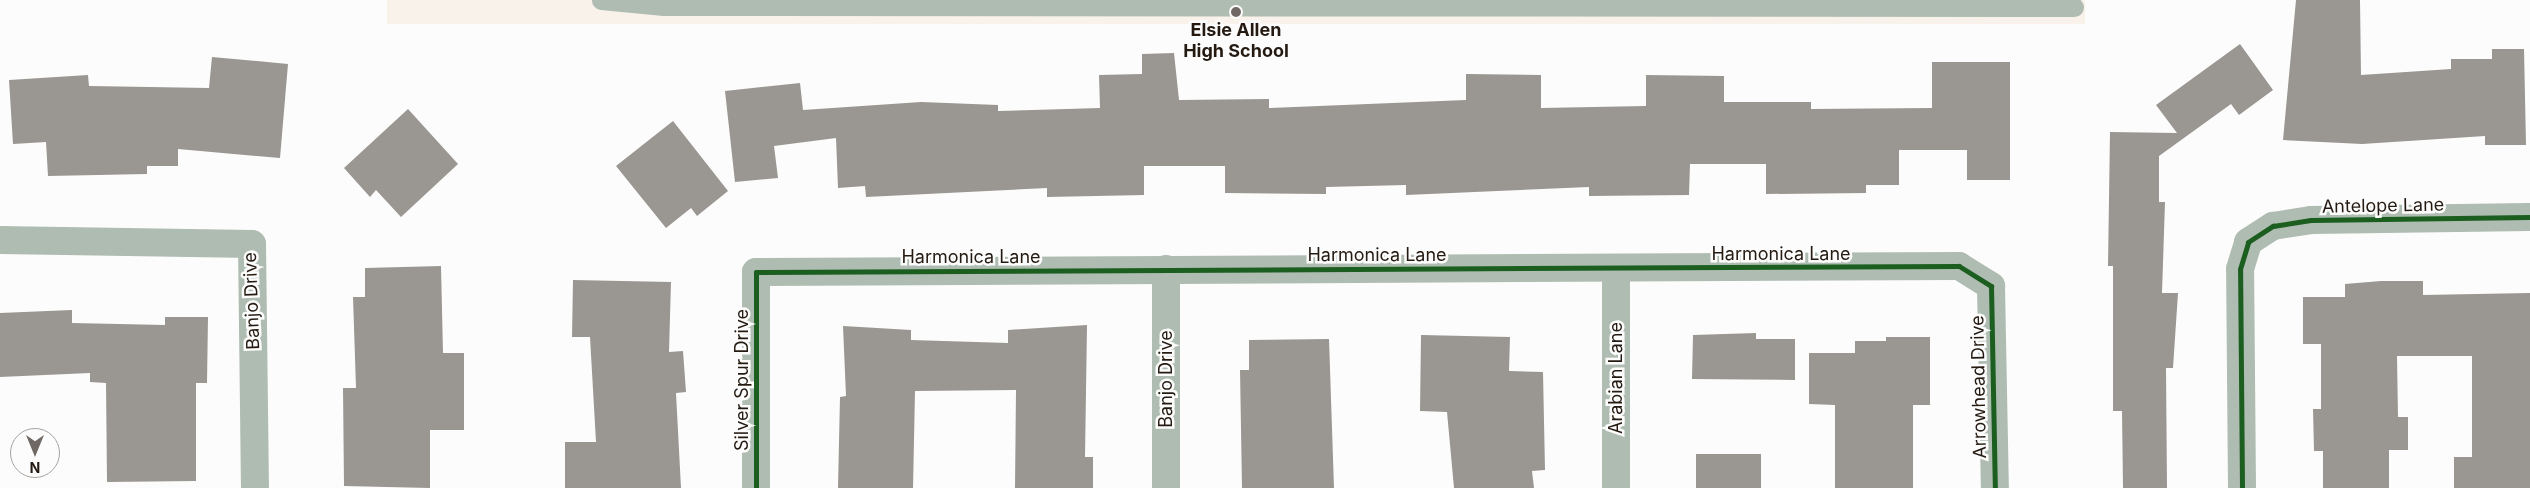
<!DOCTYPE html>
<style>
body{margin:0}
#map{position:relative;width:2530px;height:488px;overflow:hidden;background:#fcfcfc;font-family:Inter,sans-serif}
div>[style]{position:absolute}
.built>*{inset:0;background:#f9f2eb;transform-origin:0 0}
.building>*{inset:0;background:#9a9691;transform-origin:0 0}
.lane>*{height:19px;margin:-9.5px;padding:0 9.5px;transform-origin:9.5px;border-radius:9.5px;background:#afbcb1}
.street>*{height:28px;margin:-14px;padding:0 14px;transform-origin:14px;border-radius:14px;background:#afbcb1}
.cycleway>*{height:5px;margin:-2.5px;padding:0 2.5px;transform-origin:2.5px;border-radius:2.5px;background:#1b5e20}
.dots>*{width:14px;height:14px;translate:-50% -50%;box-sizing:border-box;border:2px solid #fcfcfc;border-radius:50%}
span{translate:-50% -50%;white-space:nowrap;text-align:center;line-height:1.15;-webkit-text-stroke:5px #fcfcfc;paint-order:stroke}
.poi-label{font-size:18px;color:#241a11;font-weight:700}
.street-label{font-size:18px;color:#241a11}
.north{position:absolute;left:10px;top:428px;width:50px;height:50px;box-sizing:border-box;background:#fcfcfc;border:1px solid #a6a29e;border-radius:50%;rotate:180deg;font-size:14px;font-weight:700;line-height:20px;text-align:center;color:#241a11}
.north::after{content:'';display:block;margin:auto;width:18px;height:22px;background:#706963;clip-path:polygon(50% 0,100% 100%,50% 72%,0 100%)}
</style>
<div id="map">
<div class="built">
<div style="left:387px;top:0;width:1698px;height:24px"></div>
</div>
<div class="building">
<div style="clip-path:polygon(2296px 0,2360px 0,2361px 75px,2451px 69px,2451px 59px,2492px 59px,2492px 49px,2524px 49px,2526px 145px,2485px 145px,2485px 136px,2362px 144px,2283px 140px)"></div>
<div style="clip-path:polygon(2240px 44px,2273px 90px,2239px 115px,2231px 104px,2159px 156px,2159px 202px,2165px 202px,2162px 293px,2178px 293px,2173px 368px,2166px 368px,2167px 488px,2123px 488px,2122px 411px,2113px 411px,2113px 266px,2108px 266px,2110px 132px,2177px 133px,2156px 105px)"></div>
<div style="clip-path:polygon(1174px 53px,1179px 100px,1269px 99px,1269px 108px,1466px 100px,1466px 74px,1541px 75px,1541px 108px,1646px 106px,1646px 75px,1724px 76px,1724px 102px,1811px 102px,1811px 109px,1932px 108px,1932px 62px,2010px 62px,2010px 180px,1967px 180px,1967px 150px,1899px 150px,1899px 185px,1866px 185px,1866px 193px,1766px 194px,1766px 164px,1690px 164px,1689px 195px,1589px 196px,1589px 187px,1406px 195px,1406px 185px,1326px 187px,1326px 194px,1225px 193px,1225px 166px,1144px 166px,1144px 195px,1047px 197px,1047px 188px,866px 197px,865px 186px,838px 188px,836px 138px,774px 146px,778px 178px,735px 182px,725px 91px,800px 83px,803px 110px,921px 102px,998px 105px,998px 111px,1100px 108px,1099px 75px,1142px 74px,1142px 54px)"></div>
<div style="clip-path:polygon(212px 57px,288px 64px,280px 158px,178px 149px,178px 166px,147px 166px,147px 174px,48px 176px,46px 142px,13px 144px,9px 80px,88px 75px,89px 86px,209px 88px)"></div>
<div style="clip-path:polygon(408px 109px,458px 164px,401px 217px,376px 190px,370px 197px,344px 168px)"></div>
<div style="clip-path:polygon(673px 121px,728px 191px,697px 216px,691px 208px,666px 228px,616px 166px)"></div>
<div style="clip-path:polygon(441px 266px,443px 353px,464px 353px,464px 430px,430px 430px,430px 488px,344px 486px,343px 388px,356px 388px,353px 297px,365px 297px,365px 268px)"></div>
<div style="clip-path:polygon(573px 280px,671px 282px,669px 352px,683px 351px,686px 392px,676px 393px,681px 488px,565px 488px,565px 442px,596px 442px,590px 337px,572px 337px)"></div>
<div style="clip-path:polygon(2381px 281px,2423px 281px,2423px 295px,2530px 293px,2530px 488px,2454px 488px,2454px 457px,2472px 457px,2472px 356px,2397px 356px,2398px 417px,2408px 417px,2408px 450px,2389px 450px,2389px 488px,2323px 488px,2323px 451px,2314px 451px,2313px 409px,2321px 409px,2321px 344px,2303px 344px,2303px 297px,2345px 297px,2345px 284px)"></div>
<div style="clip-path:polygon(72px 310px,72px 323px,165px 325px,165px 317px,208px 317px,207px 383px,196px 383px,196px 481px,107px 482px,106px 383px,90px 382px,90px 373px,0 377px,0 313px)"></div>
<div style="clip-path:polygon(1087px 325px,1085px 457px,1093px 457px,1093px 488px,1015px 488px,1016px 390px,915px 391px,913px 488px,838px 488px,840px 397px,846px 396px,843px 326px,911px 330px,911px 340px,1008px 343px,1008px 330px)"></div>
<div style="clip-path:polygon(1756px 333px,1756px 339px,1795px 339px,1795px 380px,1692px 379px,1693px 335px)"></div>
<div style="clip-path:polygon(1421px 335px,1510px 337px,1509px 371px,1543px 372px,1545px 470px,1532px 471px,1534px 488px,1454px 488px,1447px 412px,1420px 411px)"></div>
<div style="clip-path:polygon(1886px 337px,1930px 337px,1930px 405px,1913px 405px,1913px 488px,1835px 488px,1835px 405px,1809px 404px,1809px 353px,1855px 353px,1855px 341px,1886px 341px)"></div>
<div style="clip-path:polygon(1329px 339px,1334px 488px,1242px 488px,1240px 370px,1249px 370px,1249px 340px)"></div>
<div style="left:1761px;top:454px;width:34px;height:65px;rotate:90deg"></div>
</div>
<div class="lane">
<div style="left:601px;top:0;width:63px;rotate:5.4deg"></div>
<div style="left:664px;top:6px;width:1410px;rotate:0.04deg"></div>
</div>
<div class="street">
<div style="left:0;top:240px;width:252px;rotate:0.9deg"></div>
<div style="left:252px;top:244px;width:244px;rotate:89.3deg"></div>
<div style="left:1616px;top:269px;width:219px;rotate:90deg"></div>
<div style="left:756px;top:488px;width:216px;rotate:-90deg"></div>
<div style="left:756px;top:272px;width:1203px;rotate:-0.29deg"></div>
<div style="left:1959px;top:266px;width:38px;rotate:32deg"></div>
<div style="left:1991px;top:286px;width:202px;rotate:88.9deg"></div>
<div style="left:1166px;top:488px;width:219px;rotate:-90deg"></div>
<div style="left:2242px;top:488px;width:219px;rotate:-90.5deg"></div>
<div style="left:2240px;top:269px;width:28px;rotate:-73deg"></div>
<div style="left:2248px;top:242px;width:30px;rotate:-33deg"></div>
<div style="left:2273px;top:226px;width:38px;rotate:-9deg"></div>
<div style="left:2311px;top:220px;width:219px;rotate:-0.8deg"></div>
</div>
<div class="cycleway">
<div style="left:756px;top:488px;width:216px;rotate:-90deg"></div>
<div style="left:756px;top:272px;width:1203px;rotate:-0.29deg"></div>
<div style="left:1959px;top:266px;width:38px;rotate:32deg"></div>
<div style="left:1991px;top:286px;width:202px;rotate:88.9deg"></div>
<div style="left:2242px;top:488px;width:219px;rotate:-90.5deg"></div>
<div style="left:2240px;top:269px;width:28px;rotate:-73deg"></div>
<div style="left:2248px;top:242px;width:30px;rotate:-33deg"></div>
<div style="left:2273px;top:226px;width:38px;rotate:-9deg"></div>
<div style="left:2311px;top:220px;width:219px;rotate:-0.8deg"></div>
</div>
<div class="dots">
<div style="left:1236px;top:12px;background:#706963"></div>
</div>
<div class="poi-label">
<span style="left:1236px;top:41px">Elsie Allen<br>High School</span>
</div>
<div class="street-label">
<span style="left:2383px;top:206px;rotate:-1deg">Antelope Lane</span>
<span style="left:1781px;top:254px">Harmonica Lane</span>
<span style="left:1377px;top:255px">Harmonica Lane</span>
<span style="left:971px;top:257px">Harmonica Lane</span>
<span style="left:252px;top:301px;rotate:-92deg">Banjo Drive</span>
<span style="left:1616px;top:378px;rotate:-90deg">Arabian Lane</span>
<span style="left:1166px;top:379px;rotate:-90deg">Banjo Drive</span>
<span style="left:742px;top:380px;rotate:-90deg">Silver Spur Drive</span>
<span style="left:1979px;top:387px;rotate:-91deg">Arrowhead Drive</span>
</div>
<div class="north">N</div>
</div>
